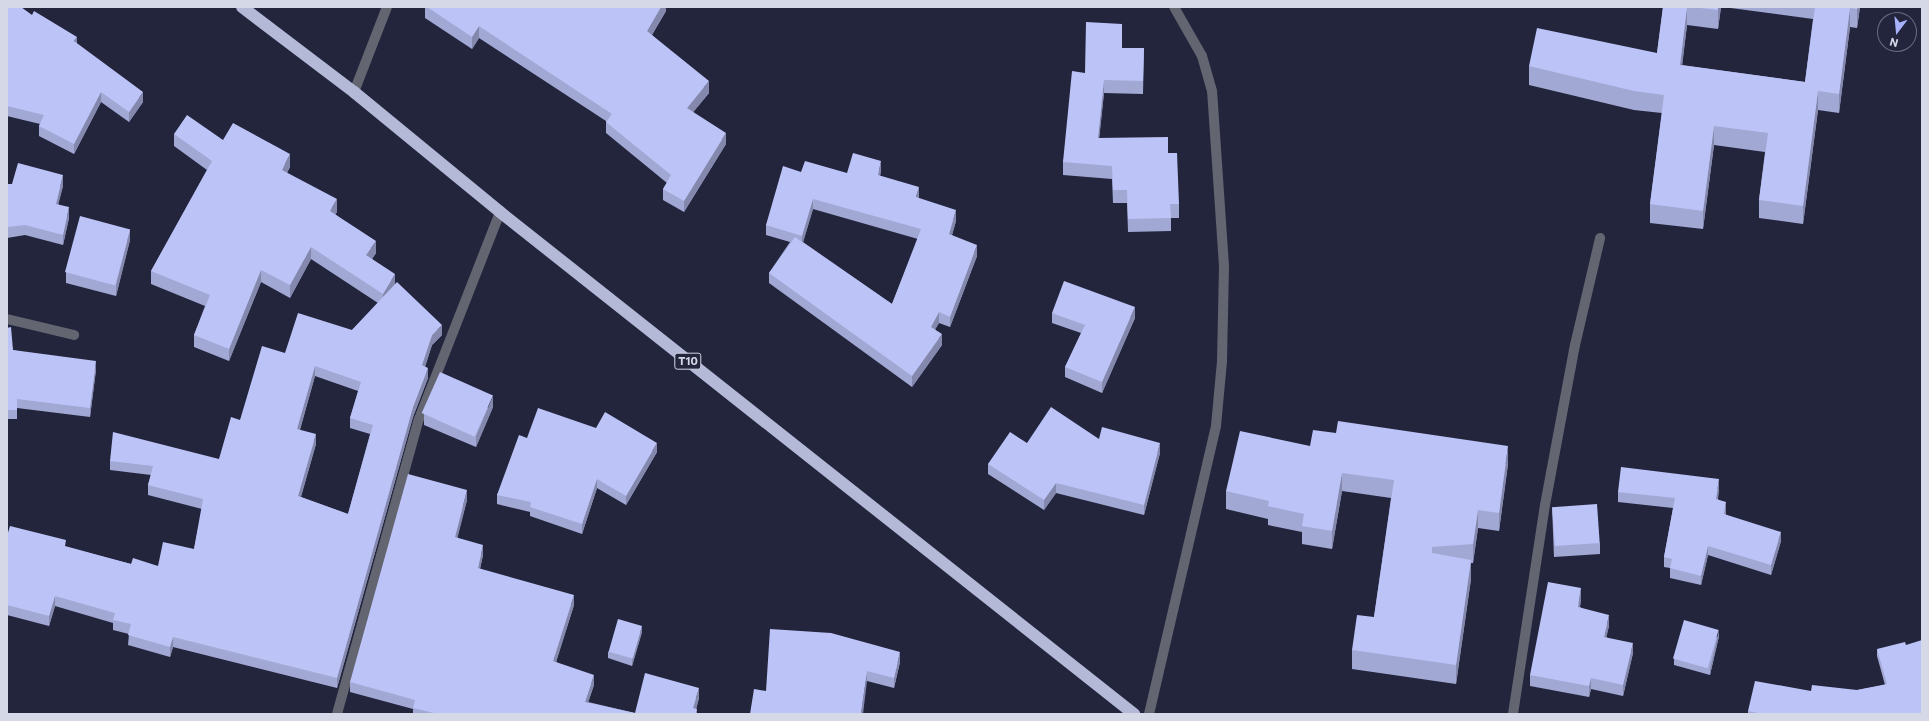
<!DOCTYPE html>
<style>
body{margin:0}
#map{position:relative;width:1929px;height:721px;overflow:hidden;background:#23253d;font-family:Commissioner,sans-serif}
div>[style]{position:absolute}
.minor>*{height:10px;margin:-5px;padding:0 5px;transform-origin:5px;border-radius:5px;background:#636571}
.highway>*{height:12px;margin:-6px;padding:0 6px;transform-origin:6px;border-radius:6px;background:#b4b9d8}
.wall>*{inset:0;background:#a2a8d4}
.shaded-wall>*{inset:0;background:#8488ad}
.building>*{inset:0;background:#bcc3f7;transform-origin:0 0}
span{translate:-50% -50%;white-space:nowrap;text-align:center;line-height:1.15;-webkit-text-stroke:4px #23253d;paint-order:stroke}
.shield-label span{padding:1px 3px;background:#23253d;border:1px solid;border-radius:3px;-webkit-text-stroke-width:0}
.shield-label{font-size:11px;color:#d5d8e7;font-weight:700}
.frame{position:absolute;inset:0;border:8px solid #d5d8e7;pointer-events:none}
.north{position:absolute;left:1877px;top:12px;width:40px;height:40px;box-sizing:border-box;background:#23253d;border:1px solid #6a6d81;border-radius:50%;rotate:196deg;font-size:11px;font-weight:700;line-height:16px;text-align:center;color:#d5d8e7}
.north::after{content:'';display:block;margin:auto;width:14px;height:18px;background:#a7b1fc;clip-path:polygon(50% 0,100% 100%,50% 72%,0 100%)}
</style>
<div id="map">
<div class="minor">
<div style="left:354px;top:92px;width:91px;rotate:-68.8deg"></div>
<div style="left:7px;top:319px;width:69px;rotate:13.4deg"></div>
<div style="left:337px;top:714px;width:306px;rotate:-74.5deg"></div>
<div style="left:419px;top:419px;width:222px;rotate:-68.6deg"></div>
<div style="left:1149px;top:714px;width:296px;rotate:-76.9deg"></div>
<div style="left:1216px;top:426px;width:65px;rotate:-84.7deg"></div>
<div style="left:1222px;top:361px;width:95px;rotate:-88.8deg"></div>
<div style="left:1224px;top:266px;width:175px;rotate:-93.9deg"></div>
<div style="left:1212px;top:91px;width:36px;rotate:-106deg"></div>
<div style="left:1202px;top:56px;width:56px;rotate:-119.7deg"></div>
<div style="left:1513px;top:714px;width:211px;rotate:-81.3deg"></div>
<div style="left:1545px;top:505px;width:163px;rotate:-79.4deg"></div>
<div style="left:1575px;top:345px;width:110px;rotate:-76.8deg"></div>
</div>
<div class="highway">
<div style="left:242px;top:7px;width:141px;rotate:37.2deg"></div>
<div style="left:354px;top:92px;width:189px;rotate:39.4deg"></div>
<div style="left:500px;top:212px;width:809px;rotate:38.37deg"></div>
</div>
<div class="wall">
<div style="clip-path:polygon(7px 7px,77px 44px,143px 102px,129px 122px,101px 102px,74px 154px,39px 136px,39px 126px,40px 124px,7px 116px)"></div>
<div style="clip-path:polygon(425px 7px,666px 7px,666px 11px,652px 35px,709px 93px,693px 112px,726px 144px,684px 212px,663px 200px,663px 189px,667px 183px,606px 133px,606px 121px,479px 38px,472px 49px,425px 18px)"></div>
<div style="clip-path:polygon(1663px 7px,1721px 7px,1718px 29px,1687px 25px,1682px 65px,1805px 82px,1813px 19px,1723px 7px,1860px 7px,1857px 28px,1850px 27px,1839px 113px,1818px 110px,1803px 224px,1759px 218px,1759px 200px,1765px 152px,1714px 145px,1703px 229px,1650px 223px,1650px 204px,1662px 113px,1634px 110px,1529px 85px,1529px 66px,1657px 53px)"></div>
<div style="clip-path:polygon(1122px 48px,1144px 48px,1143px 94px,1104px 93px,1099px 138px,1168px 153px,1179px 204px,1179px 218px,1171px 218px,1171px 231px,1128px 232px,1127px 203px,1113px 203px,1112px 179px,1063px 175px,1063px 162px,1085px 73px)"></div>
<div style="clip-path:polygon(evenodd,174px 134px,223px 140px,290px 167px,287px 173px,337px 212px,335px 214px,376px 253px,372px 259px,442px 335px,432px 345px,425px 367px,428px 378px,413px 417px,337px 688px,173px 647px,170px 657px,128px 645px,129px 634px,113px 630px,113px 623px,55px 606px,49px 626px,7px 615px,7px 536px,66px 547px,131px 564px,158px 566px,194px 549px,202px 509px,148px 495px,148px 485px,151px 475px,110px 470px,110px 461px,219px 459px,240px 420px,285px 353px,352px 330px,378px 303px,311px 259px,290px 298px,261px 282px,229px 361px,194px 347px,194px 335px,205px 306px,151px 284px,151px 271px,207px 170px,174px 146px,174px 134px,315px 376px,358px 391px,350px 418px,350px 428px,370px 434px,348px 514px,301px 497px,316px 444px,300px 430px,315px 376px)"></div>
<div style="clip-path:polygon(evenodd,881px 171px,880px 176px,956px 221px,952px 235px,977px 256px,950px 327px,939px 323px,935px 329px,942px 345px,912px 387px,769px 283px,769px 273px,790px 242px,766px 235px,766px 225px,801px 172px,847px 173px,881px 171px,813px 209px,918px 239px,892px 304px,803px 242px,813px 209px)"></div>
<div style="clip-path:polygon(7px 184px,63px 186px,58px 204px,69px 218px,63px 245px,25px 235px,7px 238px)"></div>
<div style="clip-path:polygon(130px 240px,116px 296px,66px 283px,66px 272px)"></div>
<div style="clip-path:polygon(1052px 313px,1135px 318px,1102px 393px,1065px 377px,1065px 367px,1081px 333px,1052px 323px)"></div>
<div style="clip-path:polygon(7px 328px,13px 350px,96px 370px,90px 417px,17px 408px,17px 419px,7px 419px)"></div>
<div style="clip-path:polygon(493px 407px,476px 447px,424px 425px,424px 414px)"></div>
<div style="clip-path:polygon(527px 438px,657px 452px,626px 505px,597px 488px,582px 534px,530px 516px,530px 512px,497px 504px,497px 495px)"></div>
<div style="clip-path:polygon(1099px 439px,1160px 453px,1144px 515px,1056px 493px,1044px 510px,988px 474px,988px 464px,1027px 443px)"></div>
<div style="clip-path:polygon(1310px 446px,1508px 464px,1499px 531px,1478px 528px,1473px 563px,1471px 563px,1471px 579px,1456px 684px,1352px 669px,1352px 650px,1374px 617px,1391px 498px,1342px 491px,1332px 549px,1302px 544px,1302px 532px,1268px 525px,1268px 519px,1226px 509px,1226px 491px)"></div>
<div style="clip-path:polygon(1719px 489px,1718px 499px,1726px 511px,1726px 515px,1781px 541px,1771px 575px,1708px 555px,1701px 585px,1670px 578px,1670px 568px,1664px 567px,1664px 557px,1673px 508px,1618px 502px,1618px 492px)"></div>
<div style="clip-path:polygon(467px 500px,457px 538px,483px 555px,480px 569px,574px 605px,556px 662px,594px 685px,588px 702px,635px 713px,699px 698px,696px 709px,697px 714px,413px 714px,413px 709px,350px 692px,350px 682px)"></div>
<div style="clip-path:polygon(1552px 507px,1600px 543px,1600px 554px,1554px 557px)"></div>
<div style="clip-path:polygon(1581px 599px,1580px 607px,1609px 626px,1606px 637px,1633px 653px,1623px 696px,1591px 689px,1589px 697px,1530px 686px,1530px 675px)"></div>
<div style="clip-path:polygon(642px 632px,632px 666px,608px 658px,608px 652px)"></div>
<div style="clip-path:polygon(1719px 636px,1710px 675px,1674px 665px,1674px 659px)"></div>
<div style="clip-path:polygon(1877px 649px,1922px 714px,1748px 714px,1748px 711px,1811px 691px,1857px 690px,1885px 685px,1877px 656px)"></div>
<div style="clip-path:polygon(900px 662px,894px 688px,867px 681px,766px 691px)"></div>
</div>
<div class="shaded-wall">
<div style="clip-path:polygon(661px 7px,666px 7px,666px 11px,647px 42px,647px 31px)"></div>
<div style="clip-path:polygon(1687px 7px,1687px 25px,1680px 84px,1680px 65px)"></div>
<div style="clip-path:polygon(1718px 7px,1721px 7px,1718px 29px)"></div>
<div style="clip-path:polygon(1858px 7px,1860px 7px,1857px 28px,1857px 9px)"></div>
<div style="clip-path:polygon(1850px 8px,1850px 27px,1839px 113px,1839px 94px)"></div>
<div style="clip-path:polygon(479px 26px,479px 38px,472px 49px,472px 37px)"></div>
<div style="clip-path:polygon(77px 37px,77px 46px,74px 41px)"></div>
<div style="clip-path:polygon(1104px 80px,1104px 93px,1098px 151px,1098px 138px)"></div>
<div style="clip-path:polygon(709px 81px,709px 93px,687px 120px,687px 108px)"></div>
<div style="clip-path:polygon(1818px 91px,1818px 110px,1803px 224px,1803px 206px)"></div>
<div style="clip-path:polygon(101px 92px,101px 102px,74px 154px,74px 144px)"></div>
<div style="clip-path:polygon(143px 92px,143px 102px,129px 122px,129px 112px)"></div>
<div style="clip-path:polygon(1714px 126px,1714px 145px,1703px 229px,1703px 211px)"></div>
<div style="clip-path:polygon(726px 133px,726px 144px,684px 212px,684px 201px)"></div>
<div style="clip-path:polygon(290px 154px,290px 167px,282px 182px,282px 170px)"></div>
<div style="clip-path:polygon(881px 161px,881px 171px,878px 186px,878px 175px)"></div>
<div style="clip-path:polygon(63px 175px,63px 186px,56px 214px,56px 204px)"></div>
<div style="clip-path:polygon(919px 187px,919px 198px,916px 208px,916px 197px)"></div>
<div style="clip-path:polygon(337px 199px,337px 212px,330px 223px,330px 211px)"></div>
<div style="clip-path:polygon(813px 199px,813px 209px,802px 246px,802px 236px)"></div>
<div style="clip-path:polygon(69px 207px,69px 218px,63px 245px,63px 235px)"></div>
<div style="clip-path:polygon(956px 210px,956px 221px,949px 245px,949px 234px)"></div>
<div style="clip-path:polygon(130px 229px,130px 240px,116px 296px,116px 285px)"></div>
<div style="clip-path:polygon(376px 241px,376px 253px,366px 268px,366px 255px)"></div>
<div style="clip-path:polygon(977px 245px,977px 256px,950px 327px,950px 317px)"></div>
<div style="clip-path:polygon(311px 247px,311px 259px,290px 298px,290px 285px)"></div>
<div style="clip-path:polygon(261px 270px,261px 282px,229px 361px,229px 349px)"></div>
<div style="clip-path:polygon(395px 274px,395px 287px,383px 306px,383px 294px)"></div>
<div style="clip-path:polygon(1135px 307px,1135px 318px,1102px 393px,1102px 382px)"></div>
<div style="clip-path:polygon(939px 312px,939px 323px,931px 337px,931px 327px)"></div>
<div style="clip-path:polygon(442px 325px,442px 335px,432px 345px,422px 375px,422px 365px,432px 335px)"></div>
<div style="clip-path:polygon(942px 334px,942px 345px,912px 387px,912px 376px)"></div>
<div style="clip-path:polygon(96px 361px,96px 370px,90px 417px,90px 408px)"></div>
<div style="clip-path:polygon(315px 366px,315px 376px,297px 439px,297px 429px)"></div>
<div style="clip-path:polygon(428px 368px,428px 378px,413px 417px,337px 688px,337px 678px,413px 407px)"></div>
<div style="clip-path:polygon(493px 396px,493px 407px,476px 447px,476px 436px)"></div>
<div style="clip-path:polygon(316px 434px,316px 444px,298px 506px,298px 496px)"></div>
<div style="clip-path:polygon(657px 443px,657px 452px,626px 505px,626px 496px)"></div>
<div style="clip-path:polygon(1160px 443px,1160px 453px,1144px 515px,1144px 505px)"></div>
<div style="clip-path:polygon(1508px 446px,1508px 464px,1499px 531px,1499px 513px)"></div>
<div style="clip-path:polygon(1342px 473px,1342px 491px,1332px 549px,1332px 531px)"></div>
<div style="clip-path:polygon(597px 479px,597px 488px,582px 534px,582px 524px)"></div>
<div style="clip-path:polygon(1719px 479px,1719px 489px,1716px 509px,1716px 499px)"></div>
<div style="clip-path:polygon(1056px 483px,1056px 493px,1044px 510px,1044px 500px)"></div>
<div style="clip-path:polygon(467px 490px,467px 500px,455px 548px,455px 537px)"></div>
<div style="clip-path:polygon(1726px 502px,1726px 511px,1724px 524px,1724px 514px)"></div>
<div style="clip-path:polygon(1478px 510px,1478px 528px,1473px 563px,1473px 544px)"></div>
<div style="clip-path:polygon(1781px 532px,1781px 541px,1771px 575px,1771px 565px)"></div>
<div style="clip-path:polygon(483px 545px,483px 555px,478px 578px,478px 568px)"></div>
<div style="clip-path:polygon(1708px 546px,1708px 555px,1701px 585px,1701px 576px)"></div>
<div style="clip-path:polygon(1471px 560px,1471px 579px,1456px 684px,1456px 665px)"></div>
<div style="clip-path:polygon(1581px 588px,1581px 599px,1578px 618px,1578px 607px)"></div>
<div style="clip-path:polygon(574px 595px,574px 605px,553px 672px,553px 661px)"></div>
<div style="clip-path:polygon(55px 596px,55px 606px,49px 626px,49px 616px)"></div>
<div style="clip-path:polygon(1609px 615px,1609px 626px,1604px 648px,1604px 637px)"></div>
<div style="clip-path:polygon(642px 626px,642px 632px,632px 666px,632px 660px)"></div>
<div style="clip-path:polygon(1719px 630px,1719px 636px,1710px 675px,1710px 669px)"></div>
<div style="clip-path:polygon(173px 637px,173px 647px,170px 657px,170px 647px)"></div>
<div style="clip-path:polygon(1633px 643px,1633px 653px,1623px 696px,1623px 685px)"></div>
<div style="clip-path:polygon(900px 652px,900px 662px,894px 688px,894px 678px)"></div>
<div style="clip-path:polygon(867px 671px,867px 681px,863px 714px,861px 714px)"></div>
<div style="clip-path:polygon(594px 675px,594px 685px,585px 712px,585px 702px)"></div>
<div style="clip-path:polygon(1591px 678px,1591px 689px,1589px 697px,1589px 686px)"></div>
<div style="clip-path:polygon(699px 688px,699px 698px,695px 714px,693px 708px)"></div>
</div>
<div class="building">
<div style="clip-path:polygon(7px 7px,21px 7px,32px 15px,34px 11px,77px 37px,74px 41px,143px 92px,129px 112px,101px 92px,74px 144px,39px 126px,44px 115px,7px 106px)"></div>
<div style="clip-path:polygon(427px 7px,661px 7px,647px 31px,709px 81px,687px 108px,726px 133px,684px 201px,663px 189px,671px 175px,606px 122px,612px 114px,479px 26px,472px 37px)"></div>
<div style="clip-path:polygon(1663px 7px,1687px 7px,1680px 65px,1805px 82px,1815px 7px,1858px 7px,1857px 9px,1850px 8px,1839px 94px,1818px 91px,1803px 206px,1759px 200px,1768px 133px,1714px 126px,1703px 211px,1650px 204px,1664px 95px,1634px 91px,1529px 66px,1537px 28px,1657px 53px)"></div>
<div style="clip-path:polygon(1692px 7px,1718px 7px,1718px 10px)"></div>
<div style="clip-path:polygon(1086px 22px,1122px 24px,1122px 48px,1144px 48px,1143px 81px,1104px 80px,1098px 138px,1168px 137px,1168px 153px,1177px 153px,1179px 204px,1170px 204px,1171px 218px,1128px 219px,1127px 190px,1113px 190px,1112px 166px,1063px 162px,1072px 71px,1085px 73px)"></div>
<div style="clip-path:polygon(187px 115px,223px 140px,233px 123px,290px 154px,282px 170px,337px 199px,330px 211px,376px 241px,366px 255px,395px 274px,383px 294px,311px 247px,290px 285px,261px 270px,229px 349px,194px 335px,210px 295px,151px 271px,212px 161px,174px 134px)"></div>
<div style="clip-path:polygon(853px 153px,881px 161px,878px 175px,919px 187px,916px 197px,956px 210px,949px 234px,977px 245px,950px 317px,939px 312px,931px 327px,942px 334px,912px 376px,769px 273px,795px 237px,892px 304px,921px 229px,813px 199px,802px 236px,766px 225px,783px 166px,801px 172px,805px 161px,847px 173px)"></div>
<div style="clip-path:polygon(18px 163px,63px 175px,56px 204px,69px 207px,63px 235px,25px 225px,7px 227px,7px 184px,12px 184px)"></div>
<div style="left:80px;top:216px;width:52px;height:58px;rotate:15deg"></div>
<div style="clip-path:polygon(1064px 281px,1135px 307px,1102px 382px,1065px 367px,1085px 325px,1052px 313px)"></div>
<div style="clip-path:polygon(evenodd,397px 282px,442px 325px,432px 335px,422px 365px,428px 368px,413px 407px,337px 678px,173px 637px,170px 647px,128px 635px,131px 624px,113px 620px,115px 613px,55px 596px,49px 616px,7px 605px,7px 536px,10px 526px,66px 540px,65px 546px,131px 564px,133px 558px,158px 566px,163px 542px,194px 549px,203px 499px,148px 485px,153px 466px,110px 461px,113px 432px,219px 459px,231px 417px,240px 420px,262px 346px,285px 353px,298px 313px,352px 330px,397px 282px,315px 366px,361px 382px,350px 418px,373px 425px,348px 514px,298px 496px,316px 434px,297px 429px,315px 366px)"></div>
<div style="clip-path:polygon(11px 327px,13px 350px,96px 361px,90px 408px,17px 399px,17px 410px,7px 410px,7px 328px)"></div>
<div style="left:440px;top:372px;width:58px;height:45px;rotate:24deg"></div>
<div style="clip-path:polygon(1051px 407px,1099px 439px,1102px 427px,1160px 443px,1144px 505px,1056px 483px,1044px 500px,988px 464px,1010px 432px,1027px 443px)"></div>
<div style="clip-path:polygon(538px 408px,596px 428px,605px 412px,657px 443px,626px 496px,597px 479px,582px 524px,530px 507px,531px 502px,497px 495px,519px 435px,527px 438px)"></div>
<div style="clip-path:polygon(1338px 421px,1508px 446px,1499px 513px,1478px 510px,1473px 544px,1432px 547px,1432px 553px,1471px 560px,1456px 665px,1352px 650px,1357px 615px,1374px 617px,1394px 480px,1342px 473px,1332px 531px,1302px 526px,1304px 514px,1268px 506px,1269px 501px,1226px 491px,1240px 431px,1310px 446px,1313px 430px,1336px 433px)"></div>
<div style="clip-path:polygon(1621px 467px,1719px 479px,1716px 499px,1726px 502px,1724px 514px,1781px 532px,1771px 565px,1708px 546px,1701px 576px,1670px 568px,1672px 559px,1664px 557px,1675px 498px,1618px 492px)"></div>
<div style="clip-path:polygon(408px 474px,467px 490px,455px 537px,483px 545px,478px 568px,574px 595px,553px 661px,594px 675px,585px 702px,635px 713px,645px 673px,699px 688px,693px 708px,697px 709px,696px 714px,438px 714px,413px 708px,415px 700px,350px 682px)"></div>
<div style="left:1597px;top:504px;width:39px;height:45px;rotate:86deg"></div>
<div style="clip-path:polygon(1548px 582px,1581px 588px,1578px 607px,1609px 615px,1604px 637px,1633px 643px,1623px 685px,1591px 678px,1589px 686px,1530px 675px)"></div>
<div style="left:618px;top:619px;width:25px;height:34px;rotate:16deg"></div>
<div style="left:1684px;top:620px;width:36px;height:40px;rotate:16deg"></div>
<div style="clip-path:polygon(770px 629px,831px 633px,900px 652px,894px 678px,867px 671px,861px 714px,750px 714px,754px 689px,766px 691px)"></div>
<div style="clip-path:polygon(1922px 640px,1922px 714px,1762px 714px,1748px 711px,1755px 681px,1811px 691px,1812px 685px,1857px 690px,1887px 684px,1877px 649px,1905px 642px,1906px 645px)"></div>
</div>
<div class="shield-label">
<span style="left:688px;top:361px">T10</span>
</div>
<div class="frame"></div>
<div class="north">N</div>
</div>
